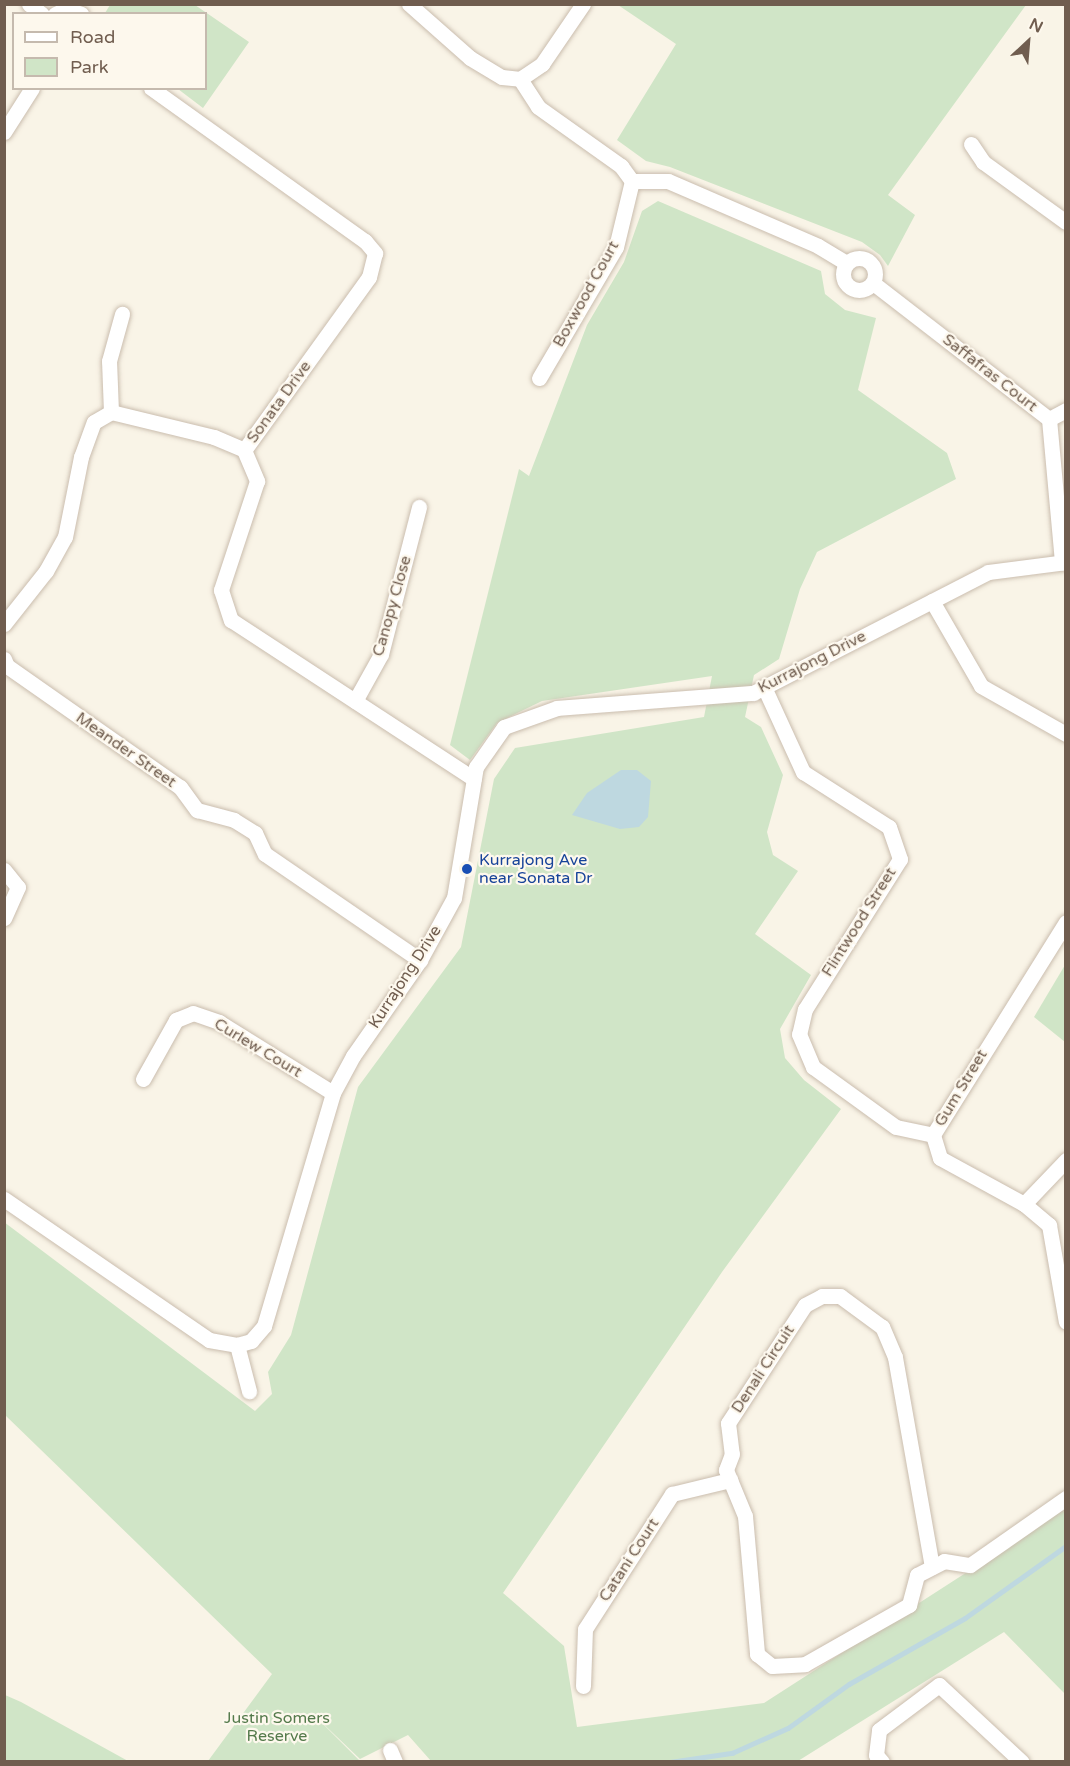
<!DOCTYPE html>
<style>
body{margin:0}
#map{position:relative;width:1070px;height:1766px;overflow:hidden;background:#f9f4e7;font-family:"Varela Round",sans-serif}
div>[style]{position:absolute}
.green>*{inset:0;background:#d0e5c7}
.water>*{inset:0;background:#bed8e0}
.stream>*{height:4.5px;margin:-2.25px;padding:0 2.25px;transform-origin:2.25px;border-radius:2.25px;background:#bed8e0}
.roads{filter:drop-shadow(0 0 2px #cabdae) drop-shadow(0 0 2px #cabdae)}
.minor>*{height:15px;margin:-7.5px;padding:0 7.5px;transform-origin:7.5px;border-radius:7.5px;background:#fff}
.minor>.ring{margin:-7.5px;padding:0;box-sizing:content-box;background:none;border:15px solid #fff;border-radius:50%}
.dots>*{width:16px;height:16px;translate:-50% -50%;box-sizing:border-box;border:3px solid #fdf8ed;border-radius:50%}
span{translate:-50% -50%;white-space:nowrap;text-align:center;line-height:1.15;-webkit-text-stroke:4.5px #fdf8ed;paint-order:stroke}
.street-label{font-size:16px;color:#705d4f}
.transit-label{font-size:16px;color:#164399}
.left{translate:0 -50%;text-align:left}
.park-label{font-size:16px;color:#547a4b}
.frame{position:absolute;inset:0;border:6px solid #705d4f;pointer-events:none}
.legend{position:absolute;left:12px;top:12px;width:195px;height:78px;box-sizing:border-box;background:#fdf8ed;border:2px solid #c5baae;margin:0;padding:8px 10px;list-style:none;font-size:18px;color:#705d4f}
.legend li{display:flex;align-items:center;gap:12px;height:30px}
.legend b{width:30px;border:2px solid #c5baae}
.north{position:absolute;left:998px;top:12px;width:60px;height:60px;-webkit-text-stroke:4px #fdf8ed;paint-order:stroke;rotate:26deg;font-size:16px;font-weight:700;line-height:24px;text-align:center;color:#705d4f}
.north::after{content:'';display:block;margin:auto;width:21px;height:27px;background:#705d4f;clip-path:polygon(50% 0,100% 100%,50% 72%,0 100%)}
</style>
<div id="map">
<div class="green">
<div style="clip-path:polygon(110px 5px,195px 5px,249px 42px,203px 108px,178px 89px,206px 88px,206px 14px,105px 13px)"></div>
<div style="clip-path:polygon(618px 5px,1026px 5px,888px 195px,915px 215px,888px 266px,880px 255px,862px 242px,670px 167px,646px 161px,617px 140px,676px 44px)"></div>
<div style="clip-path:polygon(658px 201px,821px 271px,825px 294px,845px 310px,876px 318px,858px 390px,947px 453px,956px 479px,817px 552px,800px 589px,779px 659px,754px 675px,745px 717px,761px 727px,783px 775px,767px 832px,773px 855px,798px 871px,755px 934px,811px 975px,780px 1029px,785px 1058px,804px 1080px,841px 1109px,722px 1272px,503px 1593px,564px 1646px,577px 1727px,764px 1703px,1065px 1509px,1065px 1694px,1004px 1632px,798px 1761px,431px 1761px,408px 1735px,360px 1759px,313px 1714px,360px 1761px,208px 1761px,272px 1674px,5px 1415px,4px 1222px,255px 1411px,272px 1394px,268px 1372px,291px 1335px,358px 1087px,461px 947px,494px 779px,515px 748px,704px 717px,712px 676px,542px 701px,497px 723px,470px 760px,450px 745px,519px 469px,529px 476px,587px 325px,624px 262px,642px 211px)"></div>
<div style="clip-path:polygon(1065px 965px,1065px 1042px,1034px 1017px)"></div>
<div style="clip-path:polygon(5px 1695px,21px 1702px,128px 1761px,5px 1761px)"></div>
</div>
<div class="water">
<div style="clip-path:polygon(621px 770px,637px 770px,651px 781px,648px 817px,639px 827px,620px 829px,572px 815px,587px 793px)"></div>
</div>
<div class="stream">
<div style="left:670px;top:1762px;width:63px;rotate:-8.3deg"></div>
<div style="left:732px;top:1753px;width:61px;rotate:-24.1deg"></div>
<div style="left:788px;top:1728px;width:75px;rotate:-35.8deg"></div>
<div style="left:849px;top:1684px;width:133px;rotate:-29.6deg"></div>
<div style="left:965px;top:1618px;width:124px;rotate:-35.5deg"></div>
</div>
<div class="roads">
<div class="minor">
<div style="left:29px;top:4px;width:16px;rotate:38deg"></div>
<div style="left:409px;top:4px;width:81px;rotate:41.5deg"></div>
<div style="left:470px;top:58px;width:37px;rotate:31deg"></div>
<div style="left:502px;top:77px;width:18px;rotate:6deg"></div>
<div style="left:520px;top:79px;width:27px;rotate:-34deg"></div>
<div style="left:542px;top:64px;width:73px;rotate:-55.7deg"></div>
<div style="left:55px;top:14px;width:12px;rotate:-24deg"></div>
<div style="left:66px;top:9px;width:16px;rotate:18deg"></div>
<div style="left:520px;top:79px;width:33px;rotate:57deg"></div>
<div style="left:538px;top:107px;width:102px;rotate:35.4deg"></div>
<div style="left:621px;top:166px;width:19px;rotate:54deg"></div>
<div style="left:632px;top:181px;width:68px;rotate:103.6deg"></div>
<div style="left:616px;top:247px;width:152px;rotate:120.4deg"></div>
<div style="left:151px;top:88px;width:263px;rotate:35.6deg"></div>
<div style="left:365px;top:241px;width:16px;rotate:50deg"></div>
<div style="left:375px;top:253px;width:25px;rotate:104deg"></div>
<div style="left:369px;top:277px;width:213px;rotate:125.8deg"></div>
<div style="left:244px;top:450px;width:34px;rotate:67deg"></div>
<div style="left:257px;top:481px;width:115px;rotate:108.3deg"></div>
<div style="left:221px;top:590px;width:32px;rotate:72deg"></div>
<div style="left:231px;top:620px;width:290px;rotate:33.2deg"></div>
<div style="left:4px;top:132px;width:52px;rotate:-57.5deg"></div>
<div style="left:971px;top:144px;width:22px;rotate:56deg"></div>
<div style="left:983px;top:162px;width:102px;rotate:35.9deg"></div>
<div style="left:632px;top:181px;width:36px"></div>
<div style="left:668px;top:181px;width:163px;rotate:23.4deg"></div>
<div style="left:818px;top:246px;width:33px;rotate:31deg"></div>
<div class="ring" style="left:843px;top:258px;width:17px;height:17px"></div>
<div style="left:873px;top:283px;width:222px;rotate:37.7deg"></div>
<div style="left:1049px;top:419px;width:144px;rotate:84.8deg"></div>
<div style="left:111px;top:412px;width:51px;rotate:-92.2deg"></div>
<div style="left:109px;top:361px;width:49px;rotate:-74.5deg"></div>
<div style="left:1049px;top:419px;width:19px;rotate:-28deg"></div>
<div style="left:932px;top:601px;width:98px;rotate:60deg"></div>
<div style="left:981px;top:686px;width:98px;rotate:29.5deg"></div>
<div style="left:4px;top:624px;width:68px;rotate:-51.6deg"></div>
<div style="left:46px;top:571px;width:39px;rotate:-61deg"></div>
<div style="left:65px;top:537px;width:82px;rotate:-78.7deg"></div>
<div style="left:81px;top:457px;width:37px;rotate:-70deg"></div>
<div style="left:94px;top:422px;width:20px;rotate:-30deg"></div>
<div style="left:111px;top:412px;width:106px;rotate:13.6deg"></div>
<div style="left:214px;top:437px;width:33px;rotate:23deg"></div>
<div style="left:4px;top:659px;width:8px;rotate:67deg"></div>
<div style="left:7px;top:666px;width:211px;rotate:35deg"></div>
<div style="left:180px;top:787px;width:29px;rotate:54deg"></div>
<div style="left:197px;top:810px;width:38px;rotate:15deg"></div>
<div style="left:234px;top:820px;width:25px;rotate:32deg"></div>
<div style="left:255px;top:833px;width:23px;rotate:65deg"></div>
<div style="left:265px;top:854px;width:188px;rotate:34.4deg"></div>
<div style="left:764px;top:687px;width:94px;rotate:65.4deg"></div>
<div style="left:803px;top:772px;width:102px;rotate:32.6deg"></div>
<div style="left:889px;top:827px;width:34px;rotate:71deg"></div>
<div style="left:900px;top:859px;width:178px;rotate:122.3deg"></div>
<div style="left:805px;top:1009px;width:26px;rotate:103deg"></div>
<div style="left:799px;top:1034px;width:36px;rotate:67deg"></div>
<div style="left:813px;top:1067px;width:102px;rotate:35.9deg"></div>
<div style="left:896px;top:1127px;width:38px;rotate:12deg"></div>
<div style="left:355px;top:701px;width:54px;rotate:-61deg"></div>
<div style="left:381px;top:654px;width:152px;rotate:-75.5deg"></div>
<div style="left:4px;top:870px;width:22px;rotate:51deg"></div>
<div style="left:18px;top:887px;width:34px;rotate:114deg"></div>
<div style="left:1066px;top:922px;width:251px;rotate:122deg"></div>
<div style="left:933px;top:1135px;width:24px;rotate:73deg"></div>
<div style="left:940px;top:1158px;width:96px;rotate:28.7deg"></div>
<div style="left:1024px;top:1204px;width:33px;rotate:40deg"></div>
<div style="left:1049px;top:1225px;width:98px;rotate:80.1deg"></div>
<div style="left:143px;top:1079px;width:68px;rotate:-60.8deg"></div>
<div style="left:176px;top:1020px;width:18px;rotate:-22deg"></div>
<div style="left:193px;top:1013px;width:28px;rotate:19deg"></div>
<div style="left:219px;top:1022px;width:134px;rotate:31.9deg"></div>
<div style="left:4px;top:1199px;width:249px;rotate:34.5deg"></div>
<div style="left:209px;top:1340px;width:28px;rotate:10deg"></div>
<div style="left:237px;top:1345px;width:15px;rotate:-16deg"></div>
<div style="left:251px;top:1341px;width:20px;rotate:-49deg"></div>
<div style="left:264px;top:1326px;width:243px;rotate:-73.5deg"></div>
<div style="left:333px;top:1093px;width:42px;rotate:-61.6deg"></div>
<div style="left:353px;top:1056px;width:117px;rotate:-55.1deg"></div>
<div style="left:420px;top:960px;width:71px;rotate:-61.3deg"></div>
<div style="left:454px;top:898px;width:133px;rotate:-80.5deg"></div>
<div style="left:476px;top:767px;width:49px;rotate:-55deg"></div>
<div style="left:504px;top:727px;width:56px;rotate:-19.7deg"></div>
<div style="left:557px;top:708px;width:197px;rotate:-4.4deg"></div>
<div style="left:753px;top:693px;width:264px;rotate:-27.2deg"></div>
<div style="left:988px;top:572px;width:79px;rotate:-7.3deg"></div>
<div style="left:1024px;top:1204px;width:61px;rotate:-46.3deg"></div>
<div style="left:237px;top:1345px;width:48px;rotate:75.4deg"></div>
<div style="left:932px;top:1567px;width:213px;rotate:-100deg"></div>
<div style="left:895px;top:1357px;width:33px;rotate:-113deg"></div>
<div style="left:882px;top:1327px;width:52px;rotate:-143.6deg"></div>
<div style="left:840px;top:1296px;width:18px;rotate:180deg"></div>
<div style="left:822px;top:1296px;width:19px;rotate:152deg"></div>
<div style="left:805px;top:1305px;width:141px;rotate:123.1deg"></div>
<div style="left:728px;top:1423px;width:31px;rotate:83deg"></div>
<div style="left:732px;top:1454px;width:17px;rotate:111deg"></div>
<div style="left:726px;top:1470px;width:50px;rotate:67.6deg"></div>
<div style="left:745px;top:1516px;width:139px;rotate:85deg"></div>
<div style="left:757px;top:1654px;width:19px;rotate:39deg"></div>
<div style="left:772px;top:1666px;width:33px;rotate:-3deg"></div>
<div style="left:805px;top:1664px;width:120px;rotate:-29.6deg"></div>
<div style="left:909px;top:1605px;width:31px;rotate:-75deg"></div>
<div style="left:917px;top:1575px;width:30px;rotate:-27deg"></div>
<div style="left:944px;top:1561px;width:26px;rotate:9deg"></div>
<div style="left:970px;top:1565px;width:117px;rotate:-34.9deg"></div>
<div style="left:583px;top:1686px;width:57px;rotate:-88deg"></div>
<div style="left:585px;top:1629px;width:161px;rotate:-57.2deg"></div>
<div style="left:672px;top:1494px;width:60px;rotate:-13.6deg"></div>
<div style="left:390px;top:1750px;width:13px;rotate:67deg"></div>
<div style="left:882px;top:1762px;width:9px;rotate:-131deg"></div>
<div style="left:876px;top:1755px;width:25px;rotate:-83deg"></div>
<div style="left:879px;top:1730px;width:75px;rotate:-36.9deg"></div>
<div style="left:939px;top:1685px;width:113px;rotate:42.9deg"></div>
</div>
</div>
<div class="dots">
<div style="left:467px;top:869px;background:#1a4fb4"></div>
</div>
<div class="street-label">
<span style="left:586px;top:294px;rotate:-61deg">Boxwood Court</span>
<span style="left:990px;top:373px;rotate:38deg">Saffafras Court</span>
<span style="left:279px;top:402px;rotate:-54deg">Sonata Drive</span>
<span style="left:392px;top:606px;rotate:-74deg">Canopy Close</span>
<span style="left:812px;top:662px;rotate:-27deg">Kurrajong Drive</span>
<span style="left:126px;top:750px;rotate:35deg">Meander Street</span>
<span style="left:859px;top:922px;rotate:-58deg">Flintwood Street</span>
<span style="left:405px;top:977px;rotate:-57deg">Kurrajong Drive</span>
<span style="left:258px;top:1048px;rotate:31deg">Curlew Court</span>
<span style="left:961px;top:1088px;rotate:-59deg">Gum Street</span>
<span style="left:763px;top:1369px;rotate:-57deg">Denali Circuit</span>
<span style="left:629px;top:1560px;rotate:-57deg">Catani Court</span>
</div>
<div class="transit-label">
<span class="left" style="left:479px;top:869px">Kurrajong Ave<br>near Sonata Dr</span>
</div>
<div class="park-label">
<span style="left:277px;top:1727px">Justin Somers<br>Reserve</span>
</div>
<div class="frame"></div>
<ul class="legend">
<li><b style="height:8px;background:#fff"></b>Road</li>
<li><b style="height:16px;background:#d0e5c7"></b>Park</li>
</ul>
<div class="north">N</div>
</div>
